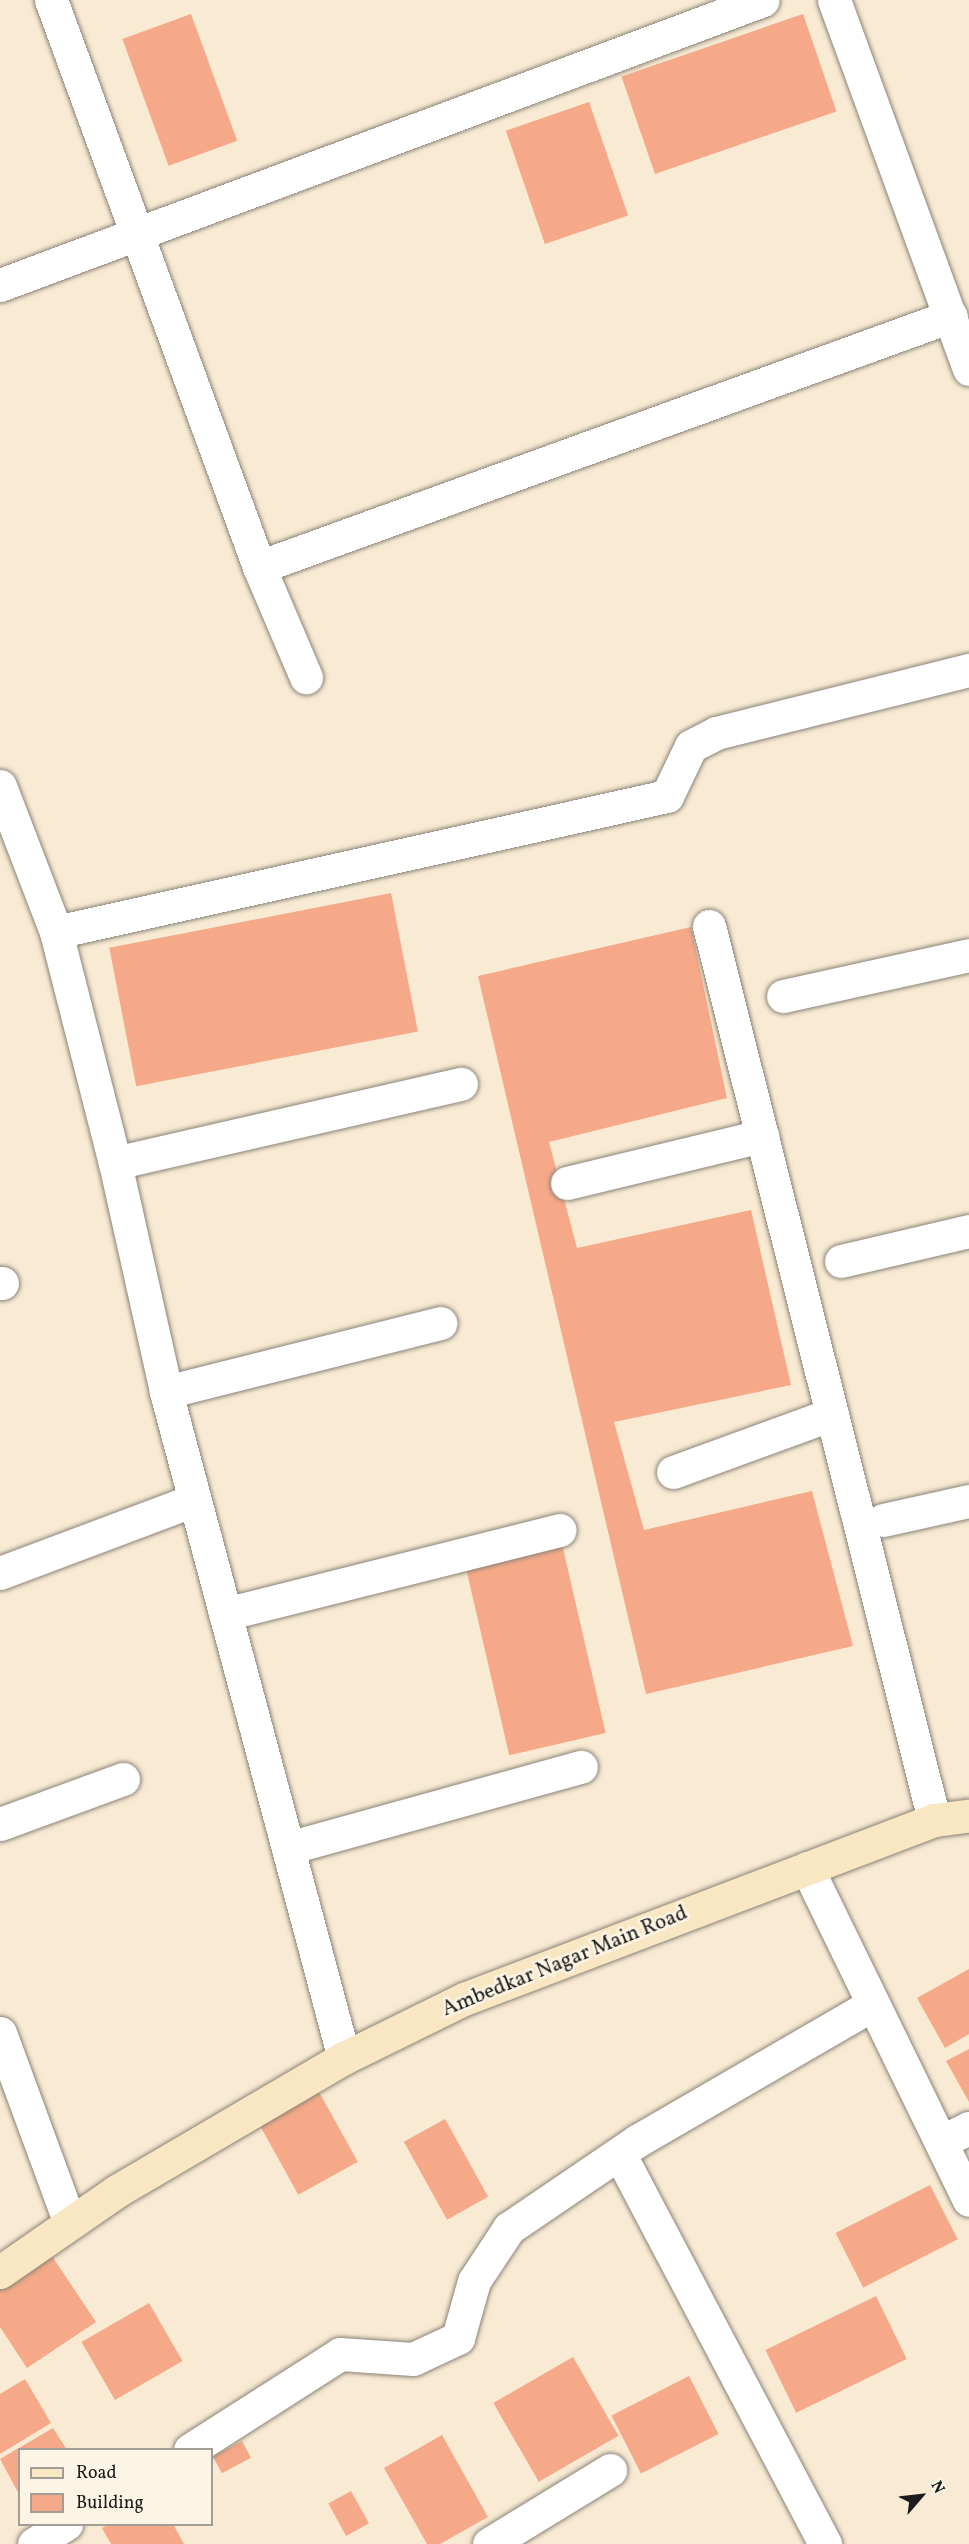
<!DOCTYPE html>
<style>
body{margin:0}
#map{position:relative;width:969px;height:2544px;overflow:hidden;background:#f8ead3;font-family:Vollkorn,serif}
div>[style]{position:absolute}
.building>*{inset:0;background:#f5a988;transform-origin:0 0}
.roads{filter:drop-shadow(0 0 2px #8a8378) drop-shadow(0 0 2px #8a8378)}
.street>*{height:33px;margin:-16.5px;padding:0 16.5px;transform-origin:16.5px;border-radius:16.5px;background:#fff}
.secondary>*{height:33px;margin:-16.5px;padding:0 16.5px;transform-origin:16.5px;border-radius:16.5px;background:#f9e7c3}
span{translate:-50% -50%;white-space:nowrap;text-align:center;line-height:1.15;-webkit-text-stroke:5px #fcf5e5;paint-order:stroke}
.street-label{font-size:21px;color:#1c1c1c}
.legend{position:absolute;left:18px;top:2448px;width:195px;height:78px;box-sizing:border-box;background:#fcf5e5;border:2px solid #a29e95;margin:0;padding:8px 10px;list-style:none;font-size:18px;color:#1c1c1c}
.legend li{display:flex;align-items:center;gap:12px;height:30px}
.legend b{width:30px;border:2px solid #a29e95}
.north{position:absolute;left:891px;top:2466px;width:60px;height:60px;-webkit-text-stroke:4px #fcf5e5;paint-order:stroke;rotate:62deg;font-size:16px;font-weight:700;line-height:24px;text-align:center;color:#1c1c1c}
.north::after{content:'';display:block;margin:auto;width:21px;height:27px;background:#1c1c1c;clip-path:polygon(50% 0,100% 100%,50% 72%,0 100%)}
</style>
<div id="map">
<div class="building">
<div style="left:191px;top:14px;width:135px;height:73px;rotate:70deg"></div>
<div style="left:803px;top:14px;width:103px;height:192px;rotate:71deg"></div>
<div style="left:589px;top:102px;width:120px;height:88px;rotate:71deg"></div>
<div style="left:391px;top:893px;width:141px;height:287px;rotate:79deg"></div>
<div style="clip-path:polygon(691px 927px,727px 1098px,549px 1142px,577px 1248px,751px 1210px,791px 1385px,614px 1422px,644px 1530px,812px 1491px,853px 1646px,646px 1694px,478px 976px)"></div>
<div style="left:562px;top:1544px;width:194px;height:99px;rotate:77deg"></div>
<div style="clip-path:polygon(969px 1969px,969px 2034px,945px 2048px,917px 1998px)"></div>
<div style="clip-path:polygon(969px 2049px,969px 2102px,946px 2061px)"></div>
<div style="left:318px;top:2090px;width:82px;height:68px;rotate:61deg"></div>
<div style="left:445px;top:2119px;width:89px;height:47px;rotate:61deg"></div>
<div style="left:930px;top:2185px;width:61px;height:106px;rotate:63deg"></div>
<div style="clip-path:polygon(48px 2250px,96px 2322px,27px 2368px,0 2327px,0 2282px)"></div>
<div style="left:876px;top:2296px;width:70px;height:123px;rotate:64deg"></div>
<div style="left:149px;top:2303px;width:67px;height:78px;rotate:60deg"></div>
<div style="left:573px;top:2357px;width:91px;height:92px;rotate:60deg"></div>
<div style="left:689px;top:2376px;width:65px;height:87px;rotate:63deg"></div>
<div style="clip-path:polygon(25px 2379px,51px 2423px,0 2454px,0 2394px)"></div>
<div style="clip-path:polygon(53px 2428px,67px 2450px,20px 2450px,20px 2496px,0 2459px)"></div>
<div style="clip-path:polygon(442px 2435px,488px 2517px,440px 2544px,427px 2544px,384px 2468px)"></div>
<div style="left:242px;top:2441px;width:19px;height:33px;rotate:62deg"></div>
<div style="left:351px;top:2491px;width:37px;height:26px;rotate:61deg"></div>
<div style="clip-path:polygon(109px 2524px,173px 2524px,184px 2544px,111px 2544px,102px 2528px)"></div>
</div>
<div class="roads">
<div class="street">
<div style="left:51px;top:0;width:604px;rotate:69.85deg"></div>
<div style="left:259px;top:567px;width:120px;rotate:66.9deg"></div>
<div style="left:834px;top:0;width:393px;rotate:69.9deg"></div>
<div style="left:0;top:285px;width:814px;rotate:-20.48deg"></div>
<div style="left:259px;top:567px;width:736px;rotate:-19.94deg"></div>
<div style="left:0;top:786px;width:156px;rotate:69deg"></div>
<div style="left:56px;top:932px;width:238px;rotate:75.7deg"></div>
<div style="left:115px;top:1163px;width:235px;rotate:77.4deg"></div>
<div style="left:166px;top:1392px;width:689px;rotate:75.04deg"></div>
<div style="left:709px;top:926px;width:922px;rotate:75.87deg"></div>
<div style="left:56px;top:932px;width:626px;rotate:-12.55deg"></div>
<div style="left:667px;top:796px;width:55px;rotate:-64.4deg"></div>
<div style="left:691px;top:746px;width:28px;rotate:-27deg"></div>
<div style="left:716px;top:733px;width:261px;rotate:-14deg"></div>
<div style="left:783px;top:996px;width:190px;rotate:-12.4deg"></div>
<div style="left:115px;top:1163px;width:355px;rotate:-12.9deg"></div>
<div style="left:567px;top:1183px;width:201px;rotate:-13.6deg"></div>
<div style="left:841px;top:1261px;width:131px;rotate:-13.2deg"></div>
<div style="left:0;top:1283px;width:2px"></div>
<div style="left:166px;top:1392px;width:283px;rotate:-14.1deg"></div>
<div style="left:673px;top:1472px;width:169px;rotate:-20deg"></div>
<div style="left:883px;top:1520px;width:88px;rotate:-12.5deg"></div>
<div style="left:0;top:1573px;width:207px;rotate:-20.6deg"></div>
<div style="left:225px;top:1614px;width:345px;rotate:-14.1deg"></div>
<div style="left:0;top:1824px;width:131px;rotate:-20.1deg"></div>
<div style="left:288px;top:1848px;width:304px;rotate:-15.5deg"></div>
<div style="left:807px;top:1868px;width:369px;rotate:64deg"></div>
<div style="left:0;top:2033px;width:202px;rotate:69.8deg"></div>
<div style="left:941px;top:2142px;width:31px;rotate:-27deg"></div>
<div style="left:620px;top:2155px;width:440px;rotate:62.2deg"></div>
<div style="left:190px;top:2450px;width:178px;rotate:-32.6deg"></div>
<div style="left:340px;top:2354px;width:73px;rotate:3.9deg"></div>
<div style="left:413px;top:2359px;width:50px;rotate:-25deg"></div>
<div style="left:458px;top:2338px;width:59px;rotate:-74.3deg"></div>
<div style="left:474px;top:2281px;width:64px;rotate:-56.6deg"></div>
<div style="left:509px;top:2228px;width:155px;rotate:-34.2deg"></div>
<div style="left:637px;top:2141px;width:273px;rotate:-30.1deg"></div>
<div style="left:34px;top:2544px;width:38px;rotate:-32deg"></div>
<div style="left:489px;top:2544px;width:142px;rotate:-31.4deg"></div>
</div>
<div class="secondary">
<div style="left:0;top:2272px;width:142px;rotate:-34.7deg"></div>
<div style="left:117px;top:2191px;width:263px;rotate:-30.4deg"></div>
<div style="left:344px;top:2058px;width:134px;rotate:-26.2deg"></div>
<div style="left:464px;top:1999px;width:503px;rotate:-20.85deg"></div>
<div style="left:934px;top:1820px;width:35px;rotate:-7deg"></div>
</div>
</div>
<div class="street-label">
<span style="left:565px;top:1962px;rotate:-22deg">Ambedkar Nagar Main Road</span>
</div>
<ul class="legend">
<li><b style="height:8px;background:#f9e7c3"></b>Road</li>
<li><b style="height:16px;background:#f5a988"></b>Building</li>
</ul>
<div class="north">N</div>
</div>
